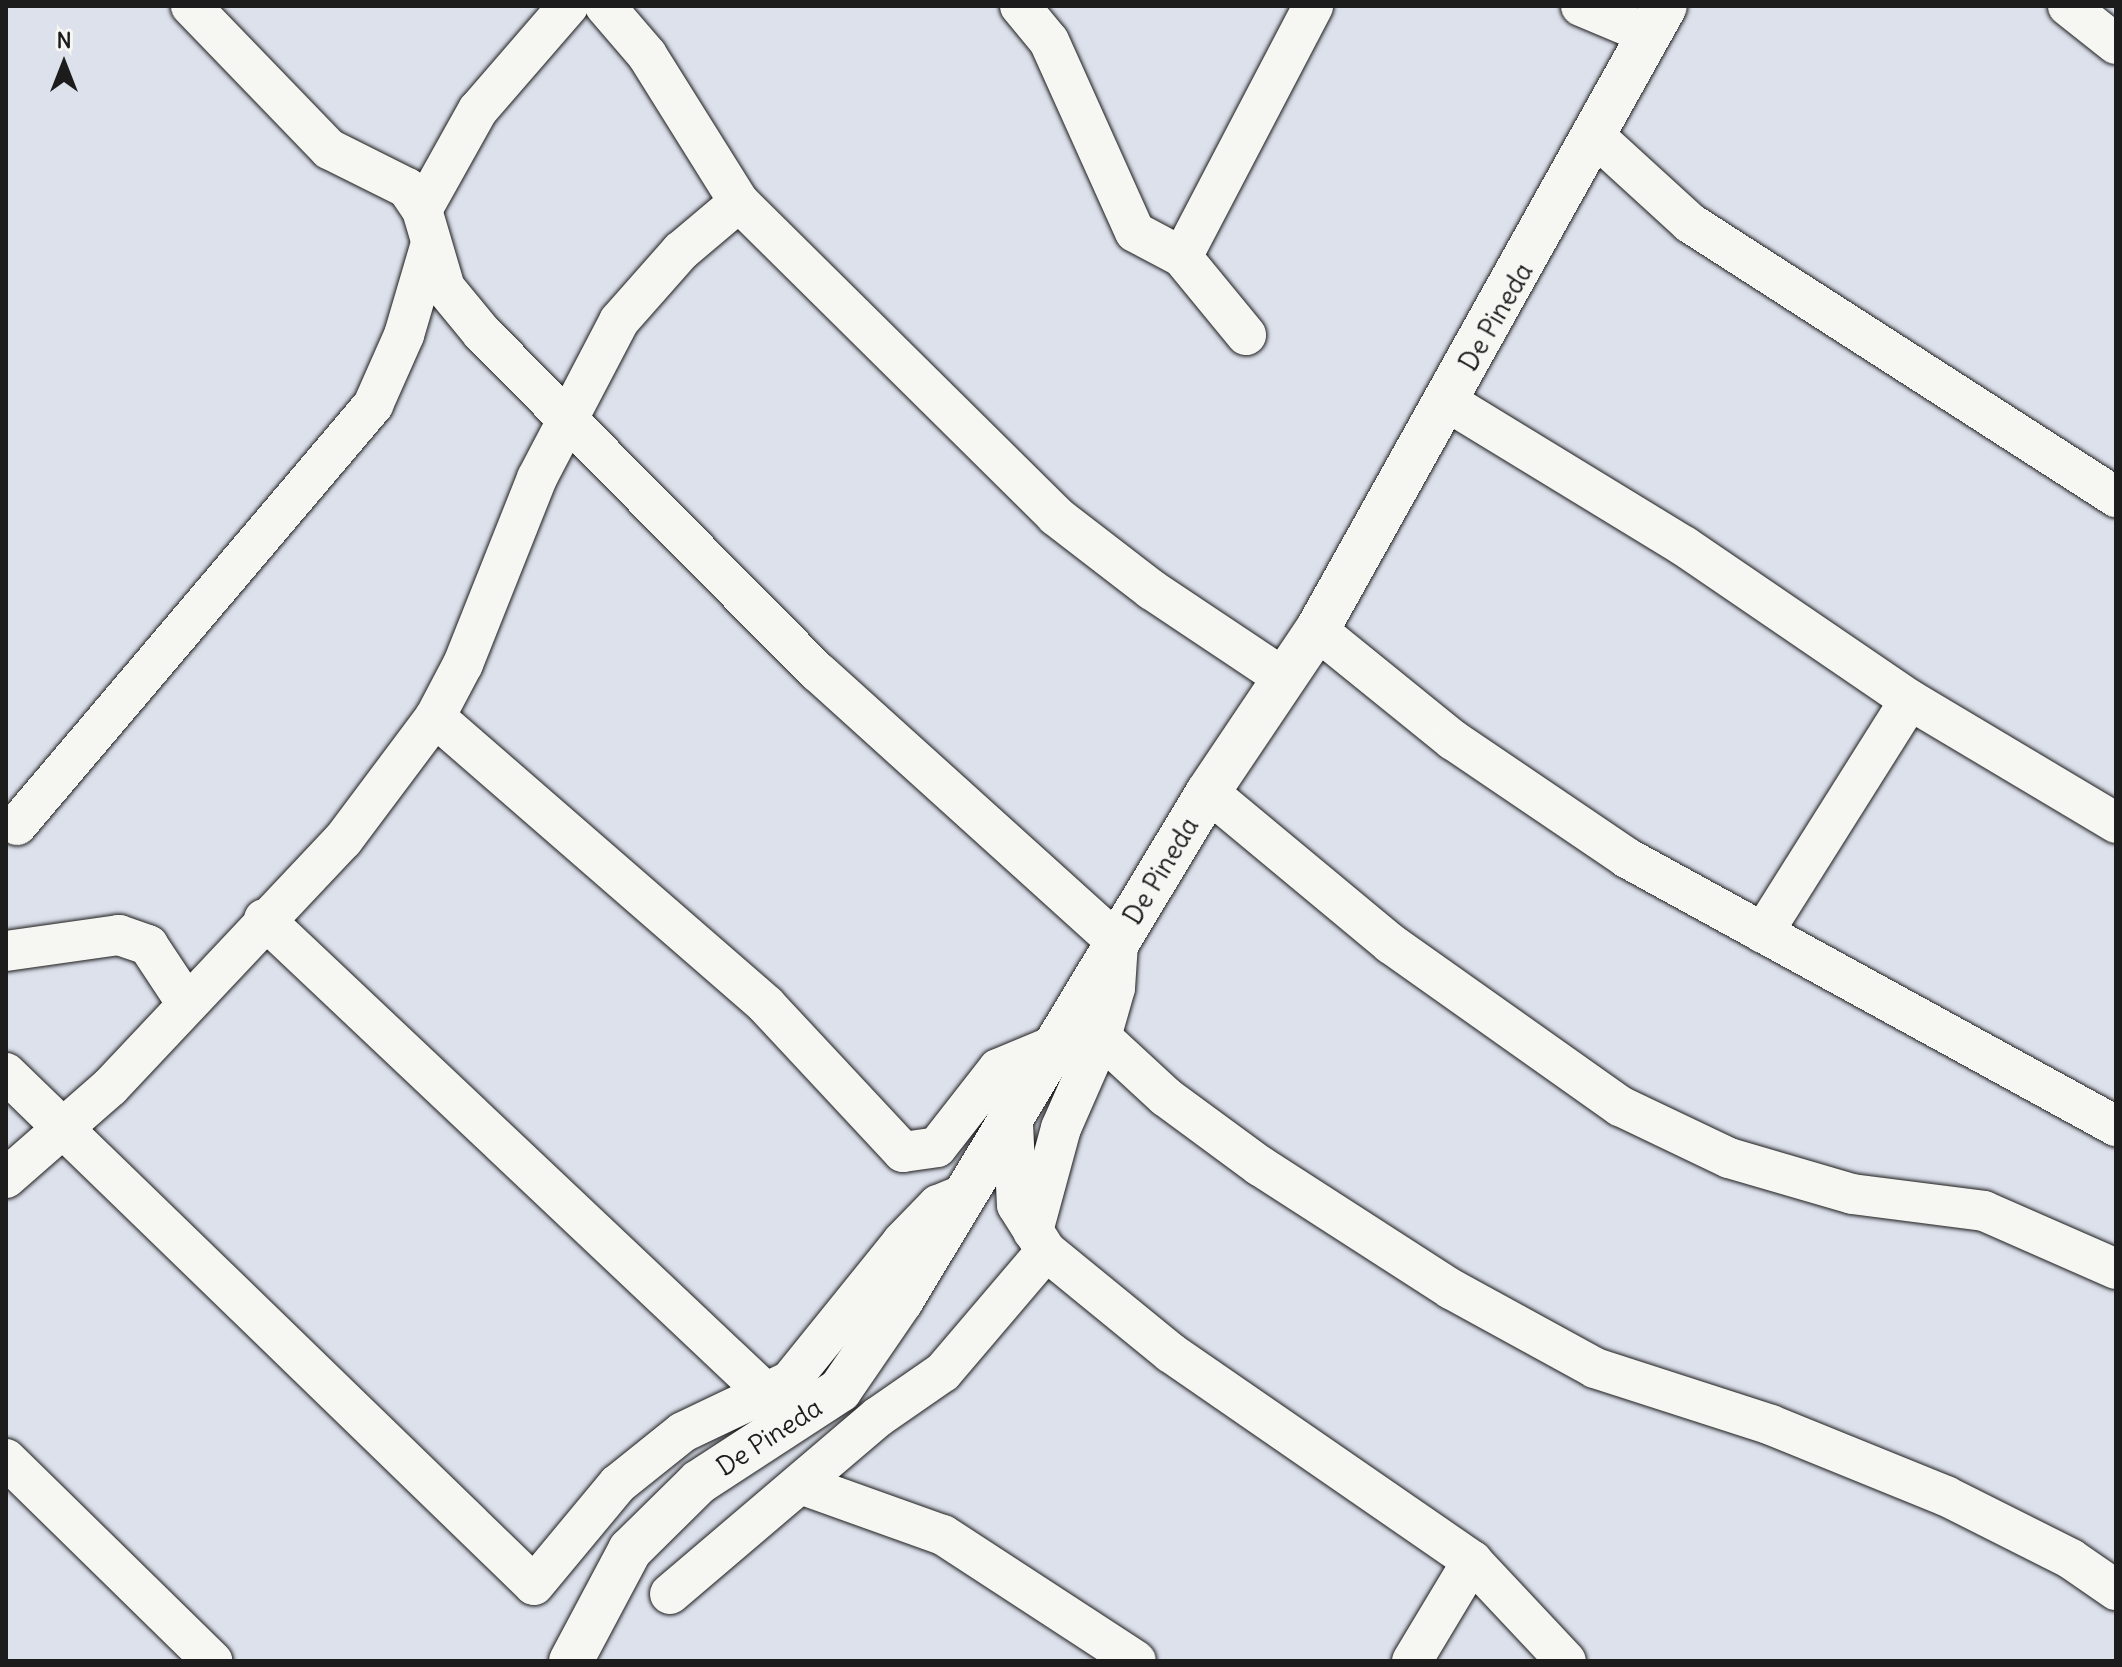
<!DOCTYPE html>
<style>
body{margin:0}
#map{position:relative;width:2122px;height:1667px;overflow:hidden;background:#dce1ec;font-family:Delius,sans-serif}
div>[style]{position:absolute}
.roads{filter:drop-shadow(0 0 2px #1c1c1c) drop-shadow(0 0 2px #1c1c1c)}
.street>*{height:40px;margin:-20px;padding:0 20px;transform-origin:20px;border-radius:20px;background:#f6f6f2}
.secondary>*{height:44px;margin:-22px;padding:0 22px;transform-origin:22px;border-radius:22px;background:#f6f6f2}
span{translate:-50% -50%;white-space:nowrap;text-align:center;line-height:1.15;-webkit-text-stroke:6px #f6f6f2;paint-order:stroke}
.street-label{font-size:26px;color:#1c1c1c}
.frame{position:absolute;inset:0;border:8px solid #1c1c1c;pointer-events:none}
.north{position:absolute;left:24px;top:24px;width:80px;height:80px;-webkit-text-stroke:6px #f6f6f2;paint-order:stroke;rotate:0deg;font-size:22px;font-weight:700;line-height:32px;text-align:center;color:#1c1c1c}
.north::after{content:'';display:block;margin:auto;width:28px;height:36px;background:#1c1c1c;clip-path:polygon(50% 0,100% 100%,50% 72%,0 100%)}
</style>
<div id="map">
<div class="roads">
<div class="street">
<div style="left:191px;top:6px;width:199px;rotate:46deg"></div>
<div style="left:329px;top:149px;width:87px;rotate:26.6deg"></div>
<div style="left:407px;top:188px;width:27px;rotate:56deg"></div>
<div style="left:422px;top:210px;width:81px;rotate:73.6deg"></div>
<div style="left:445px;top:288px;width:58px;rotate:50.6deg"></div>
<div style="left:482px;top:333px;width:477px;rotate:45.3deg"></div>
<div style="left:818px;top:672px;width:404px;rotate:42.1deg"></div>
<div style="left:1118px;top:943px;width:45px;rotate:93.8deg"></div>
<div style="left:1115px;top:988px;width:51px;rotate:105.9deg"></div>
<div style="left:1101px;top:1037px;width:99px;rotate:113.7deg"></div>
<div style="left:1061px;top:1128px;width:107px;rotate:105.2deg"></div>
<div style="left:605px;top:6px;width:65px;rotate:49.4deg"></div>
<div style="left:647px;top:55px;width:173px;rotate:58deg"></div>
<div style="left:739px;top:202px;width:446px;rotate:44.7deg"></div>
<div style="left:1056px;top:516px;width:121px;rotate:37.6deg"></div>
<div style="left:1152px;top:590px;width:155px;rotate:33.7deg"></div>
<div style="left:1020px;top:6px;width:45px;rotate:50.4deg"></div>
<div style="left:1049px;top:41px;width:209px;rotate:65.8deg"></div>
<div style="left:1135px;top:232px;width:53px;rotate:28deg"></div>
<div style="left:1182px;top:257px;width:101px;rotate:50.6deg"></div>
<div style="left:1581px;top:6px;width:75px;rotate:22.8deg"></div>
<div style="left:2068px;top:6px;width:61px;rotate:38.4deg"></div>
<div style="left:1597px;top:138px;width:126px;rotate:42.4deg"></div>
<div style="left:1690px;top:223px;width:507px;rotate:32.75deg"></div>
<div style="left:422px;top:210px;width:115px;rotate:-60.8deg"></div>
<div style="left:478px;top:110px;width:138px;rotate:-49.1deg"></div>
<div style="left:1182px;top:257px;width:283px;rotate:-62.4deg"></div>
<div style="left:1448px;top:402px;width:276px;rotate:31.4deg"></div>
<div style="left:1684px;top:546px;width:273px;rotate:34.3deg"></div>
<div style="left:1910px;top:700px;width:240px;rotate:30.8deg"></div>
<div style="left:1317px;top:630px;width:175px;rotate:39deg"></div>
<div style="left:1453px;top:740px;width:210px;rotate:34.1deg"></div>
<div style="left:1627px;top:858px;width:558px;rotate:28.73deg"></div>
<div style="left:435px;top:717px;width:439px;rotate:41deg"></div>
<div style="left:766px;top:1005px;width:201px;rotate:47deg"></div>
<div style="left:903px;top:1152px;width:34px;rotate:-8deg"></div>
<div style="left:937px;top:1147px;width:99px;rotate:-52deg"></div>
<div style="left:998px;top:1069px;width:65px;rotate:-22.6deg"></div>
<div style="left:1208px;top:792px;width:238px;rotate:39.7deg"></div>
<div style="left:1391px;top:944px;width:281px;rotate:35.3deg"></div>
<div style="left:1620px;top:1106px;width:121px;rotate:25.5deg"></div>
<div style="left:1729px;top:1158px;width:128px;rotate:16.3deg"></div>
<div style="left:1852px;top:1194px;width:133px;rotate:7.3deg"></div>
<div style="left:1984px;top:1211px;width:144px;rotate:23.7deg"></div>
<div style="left:17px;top:825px;width:551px;rotate:-49.71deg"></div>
<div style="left:373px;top:405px;width:77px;rotate:-66.1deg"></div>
<div style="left:404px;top:335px;width:96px;rotate:-73.6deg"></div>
<div style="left:264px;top:919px;width:692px;rotate:43.36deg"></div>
<div style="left:1763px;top:933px;width:275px;rotate:-57.8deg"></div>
<div style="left:6px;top:951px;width:114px;rotate:-8.1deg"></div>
<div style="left:119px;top:935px;width:31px;rotate:19deg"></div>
<div style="left:148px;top:945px;width:67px;rotate:56.5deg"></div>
<div style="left:1101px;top:1037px;width:88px;rotate:42.7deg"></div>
<div style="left:1166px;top:1097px;width:117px;rotate:36.3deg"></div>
<div style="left:1260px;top:1166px;width:227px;rotate:32.8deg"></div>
<div style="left:1451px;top:1289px;width:164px;rotate:28.7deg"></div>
<div style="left:1595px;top:1368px;width:185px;rotate:17.9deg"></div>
<div style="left:1771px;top:1425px;width:189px;rotate:22.1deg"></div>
<div style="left:1946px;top:1496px;width:140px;rotate:26.7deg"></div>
<div style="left:2071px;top:1559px;width:55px;rotate:34.6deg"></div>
<div style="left:6px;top:1073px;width:735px;rotate:44.12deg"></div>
<div style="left:534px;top:1585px;width:131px;rotate:-50.3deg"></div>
<div style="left:618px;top:1484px;width:83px;rotate:-38.7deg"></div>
<div style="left:683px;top:1432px;width:119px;rotate:-25.5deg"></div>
<div style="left:790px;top:1381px;width:179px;rotate:-51.1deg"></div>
<div style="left:902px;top:1242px;width:52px;rotate:-45.8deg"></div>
<div style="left:938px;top:1205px;width:31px;rotate:-22deg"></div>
<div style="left:1013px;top:1124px;width:81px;rotate:87.2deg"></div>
<div style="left:1017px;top:1205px;width:54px;rotate:57.8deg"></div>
<div style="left:1046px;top:1251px;width:161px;rotate:39.2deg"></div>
<div style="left:1171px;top:1353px;width:366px;rotate:34.6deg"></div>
<div style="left:1472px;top:1561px;width:137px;rotate:46.8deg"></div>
<div style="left:6px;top:1178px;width:138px;rotate:-41.2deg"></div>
<div style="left:110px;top:1087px;width:340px;rotate:-46.7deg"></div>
<div style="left:343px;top:840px;width:154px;rotate:-53.2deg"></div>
<div style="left:435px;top:717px;width:60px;rotate:-62.2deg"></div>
<div style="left:463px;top:664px;width:200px;rotate:-68.3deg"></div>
<div style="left:537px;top:478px;width:177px;rotate:-62.4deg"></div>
<div style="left:619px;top:321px;width:94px;rotate:-48.5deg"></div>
<div style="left:681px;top:251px;width:76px;rotate:-40.2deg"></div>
<div style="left:6px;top:1459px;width:289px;rotate:44.4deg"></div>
<div style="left:803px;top:1485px;width:149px;rotate:19.7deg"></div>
<div style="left:943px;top:1535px;width:230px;rotate:33.1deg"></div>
<div style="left:670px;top:1594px;width:273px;rotate:-40.4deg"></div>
<div style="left:878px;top:1417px;width:79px;rotate:-34.7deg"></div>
<div style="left:943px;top:1372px;width:159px;rotate:-49.6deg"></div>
<div style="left:1412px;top:1661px;width:117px;rotate:-59deg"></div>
</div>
<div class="secondary">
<div style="left:571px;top:1661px;width:126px;rotate:-62deg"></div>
<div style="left:630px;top:1550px;width:97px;rotate:-44.6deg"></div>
<div style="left:699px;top:1482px;width:168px;rotate:-33.1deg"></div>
<div style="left:840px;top:1390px;width:108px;rotate:-55.6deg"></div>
<div style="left:901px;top:1301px;width:594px;rotate:-58.9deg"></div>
<div style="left:1208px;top:792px;width:195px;rotate:-56.1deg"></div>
<div style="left:1317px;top:630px;width:714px;rotate:-60.85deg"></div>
</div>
</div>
<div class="street-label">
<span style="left:1496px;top:317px;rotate:-60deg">De Pineda</span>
<span style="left:1161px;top:871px;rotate:-59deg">De Pineda</span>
<span style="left:769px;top:1437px;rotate:-33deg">De Pineda</span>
</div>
<div class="frame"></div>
<div class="north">N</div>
</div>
